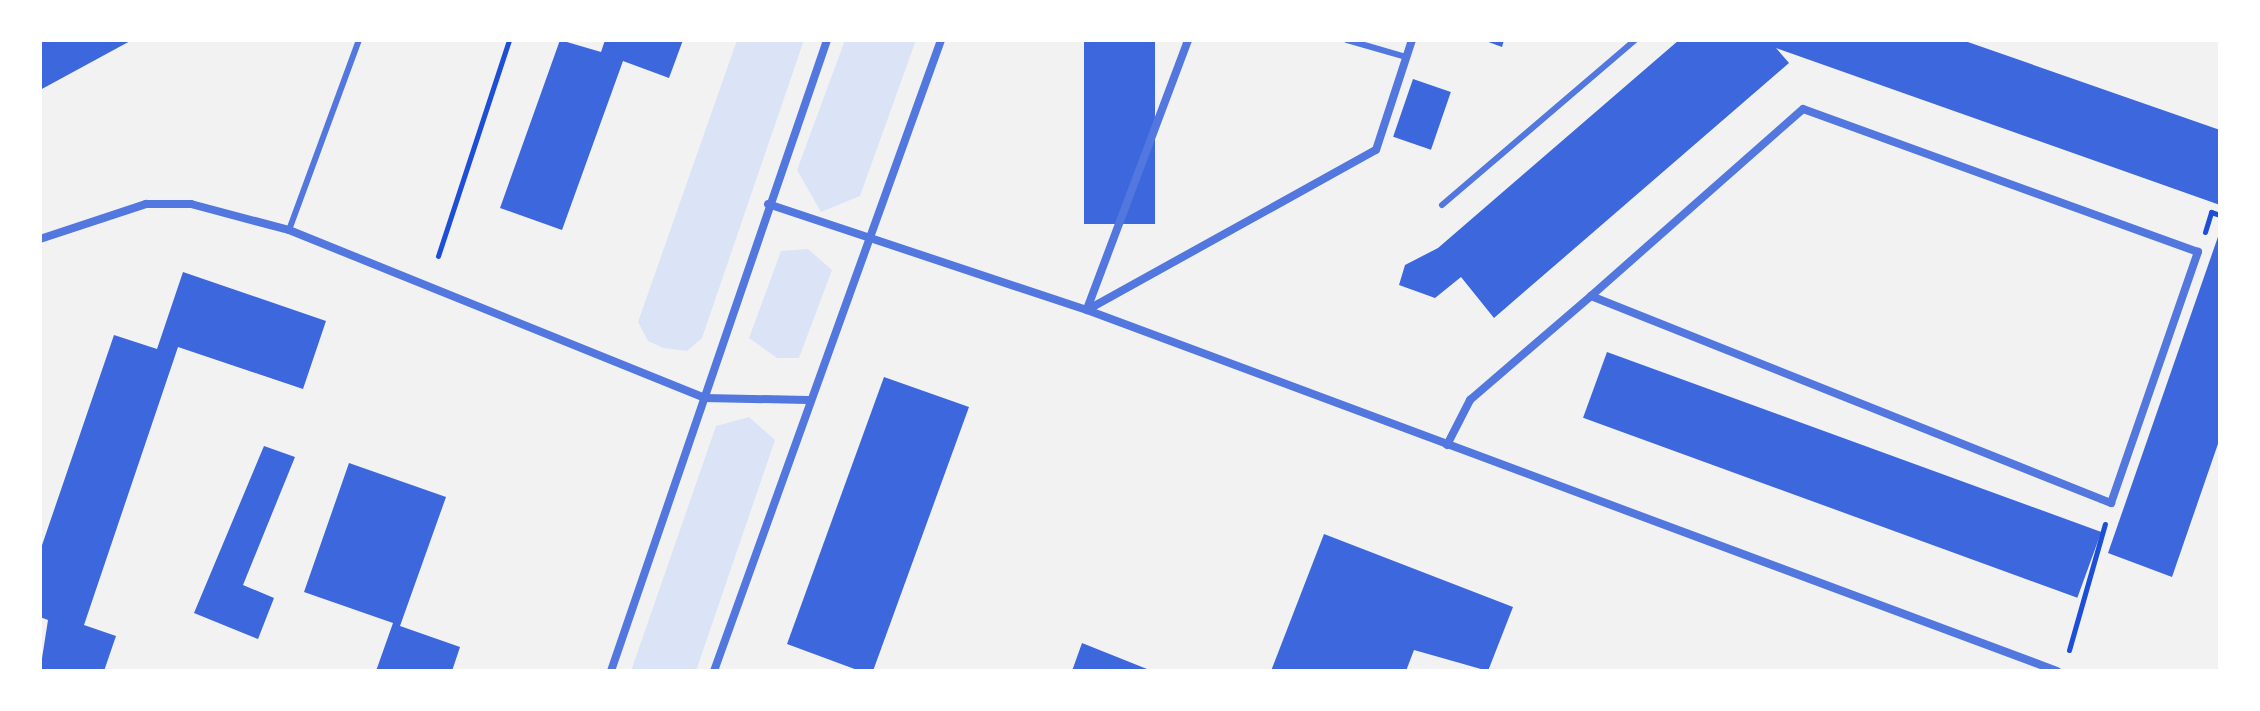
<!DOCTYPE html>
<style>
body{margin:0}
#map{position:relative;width:2260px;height:711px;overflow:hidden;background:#f2f2f2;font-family:Overpass,sans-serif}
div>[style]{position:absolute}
.green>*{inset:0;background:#dbe4f7}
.building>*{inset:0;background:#3d67dc;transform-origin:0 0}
.path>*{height:5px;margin:-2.5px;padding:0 2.5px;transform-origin:2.5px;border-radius:2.5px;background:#1d4ed8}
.service>*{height:6px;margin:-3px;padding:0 3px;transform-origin:3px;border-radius:3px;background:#5277de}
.minor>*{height:8px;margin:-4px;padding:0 4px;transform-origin:4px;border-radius:4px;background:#5277de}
span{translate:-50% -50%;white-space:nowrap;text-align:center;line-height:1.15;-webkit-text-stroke:8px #fff;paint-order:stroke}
.frame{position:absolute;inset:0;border:42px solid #fff;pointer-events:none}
</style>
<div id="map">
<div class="green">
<div style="clip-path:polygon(737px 40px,804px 40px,702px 338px,687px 351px,663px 348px,648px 341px,638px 322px)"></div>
<div style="clip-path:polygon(845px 40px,916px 40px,860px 196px,821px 212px,797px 170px)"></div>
<div style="clip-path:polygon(808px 249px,832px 270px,799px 358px,777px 358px,749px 338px,781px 251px)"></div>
<div style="clip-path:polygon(749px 417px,775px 440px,696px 671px,631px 671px,716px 426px)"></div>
</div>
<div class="building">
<div style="clip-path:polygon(40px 40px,132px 40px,40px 90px)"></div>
<div style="clip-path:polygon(560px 40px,601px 52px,605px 40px,683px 40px,669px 78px,623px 61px,562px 230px,500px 208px)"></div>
<div style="left:1084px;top:40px;width:71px;height:184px"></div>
<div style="clip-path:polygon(1483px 40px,1504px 40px,1502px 47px)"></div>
<div style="clip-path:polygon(1679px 40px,1962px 40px,2220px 130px,2220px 205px,1776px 48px,1789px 63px,1494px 318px,1461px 277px,1435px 298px,1399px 285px,1405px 265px,1438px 248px)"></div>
<div style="left:1413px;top:79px;width:40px;height:61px;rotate:19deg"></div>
<div style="clip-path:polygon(2220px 231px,2220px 438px,2172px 577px,2108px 553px)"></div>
<div style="clip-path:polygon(183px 272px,326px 321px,303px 389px,178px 347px,84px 625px,116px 636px,104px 671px,40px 671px,48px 620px,40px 617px,40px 551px,114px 335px,157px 349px)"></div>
<div style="left:1607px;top:352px;width:526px;height:70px;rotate:20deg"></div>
<div style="clip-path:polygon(884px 377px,969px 407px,873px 671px,860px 671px,787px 644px)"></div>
<div style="clip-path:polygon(264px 446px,295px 457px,243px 585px,274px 598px,258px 639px,194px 613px)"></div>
<div style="clip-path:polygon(349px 463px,446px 497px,400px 626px,460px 647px,452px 671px,376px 671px,393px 623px,304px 592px)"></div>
<div style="clip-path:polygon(1324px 534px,1513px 607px,1488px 671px,1414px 650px,1406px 671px,1271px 671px)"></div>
<div style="clip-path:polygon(1082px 643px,1152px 671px,1072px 671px)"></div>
</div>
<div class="path">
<div style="left:2205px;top:232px;width:21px;rotate:-73deg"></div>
<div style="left:2211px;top:212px;width:9px;rotate:18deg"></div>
<div style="left:438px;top:256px;width:227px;rotate:-71.8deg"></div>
<div style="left:2069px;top:650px;width:131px;rotate:-74.1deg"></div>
</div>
<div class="service">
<div style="left:1347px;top:40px;width:61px;rotate:16.1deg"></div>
<div style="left:1442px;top:205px;width:254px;rotate:-40.5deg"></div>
<div style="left:289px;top:230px;width:202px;rotate:-69.8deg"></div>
</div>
<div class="minor">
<div style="left:768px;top:204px;width:336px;rotate:18.4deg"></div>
<div style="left:1087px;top:310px;width:1035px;rotate:20.41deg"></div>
<div style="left:40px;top:239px;width:112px;rotate:-18.3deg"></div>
<div style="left:146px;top:204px;width:45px"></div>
<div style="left:191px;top:204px;width:101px;rotate:14.9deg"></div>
<div style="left:289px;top:230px;width:448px;rotate:22deg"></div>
<div style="left:704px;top:398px;width:104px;rotate:1.1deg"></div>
<div style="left:1087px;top:309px;width:287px;rotate:-69.4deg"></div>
<div style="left:1087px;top:310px;width:330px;rotate:-29deg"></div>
<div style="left:1376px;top:150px;width:116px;rotate:-71.9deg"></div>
<div style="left:1447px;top:445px;width:51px;rotate:-62.9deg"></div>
<div style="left:1470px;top:400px;width:160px;rotate:-40.7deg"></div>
<div style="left:1591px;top:296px;width:560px;rotate:21.71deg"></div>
<div style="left:2111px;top:503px;width:266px;rotate:-70.9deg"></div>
<div style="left:2198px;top:252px;width:420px;rotate:-160.1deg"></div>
<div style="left:1803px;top:109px;width:283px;rotate:138.6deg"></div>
<div style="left:611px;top:671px;width:667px;rotate:-71.1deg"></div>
<div style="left:714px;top:671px;width:671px;rotate:-70.21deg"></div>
</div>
<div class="frame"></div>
</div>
